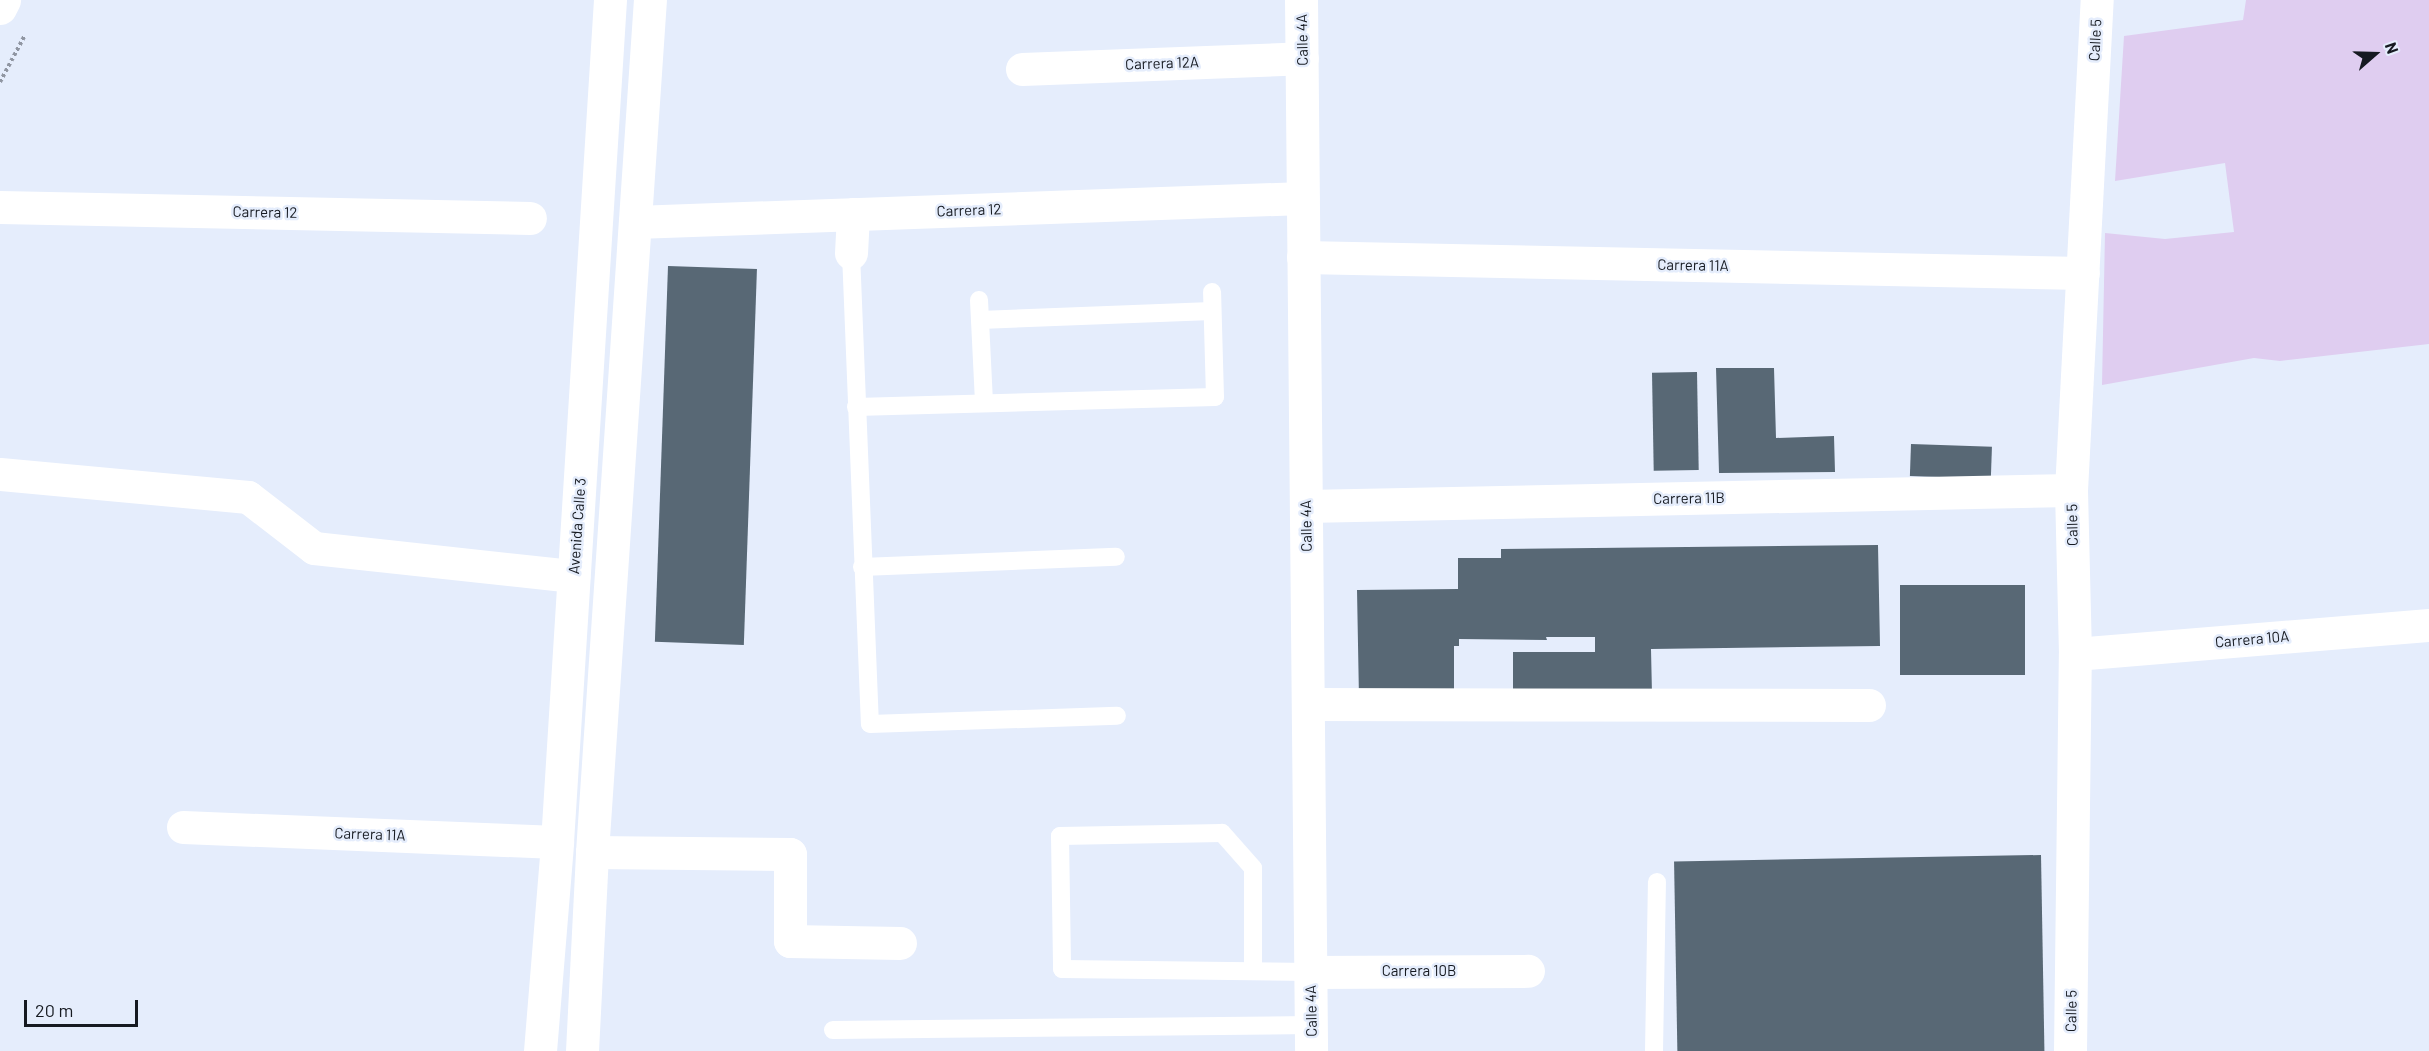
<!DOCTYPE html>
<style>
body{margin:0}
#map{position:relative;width:2429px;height:1051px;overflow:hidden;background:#e5edfc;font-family:Barlow,sans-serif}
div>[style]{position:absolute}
.green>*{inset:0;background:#dfcdf0}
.building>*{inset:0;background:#586875;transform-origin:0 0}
.path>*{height:4px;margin-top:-2px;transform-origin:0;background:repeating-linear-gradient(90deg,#9096a2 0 3px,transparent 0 6px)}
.lane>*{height:18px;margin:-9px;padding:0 9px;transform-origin:9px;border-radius:9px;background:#fff}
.street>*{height:33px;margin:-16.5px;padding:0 16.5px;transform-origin:16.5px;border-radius:16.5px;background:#fff}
.secondary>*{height:33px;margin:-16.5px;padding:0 16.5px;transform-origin:16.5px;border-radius:16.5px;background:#fff}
span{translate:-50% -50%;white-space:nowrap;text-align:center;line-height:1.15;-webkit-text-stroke:5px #e5edfc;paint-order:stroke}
.street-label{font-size:15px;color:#161a21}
.north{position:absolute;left:2345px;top:24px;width:60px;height:60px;-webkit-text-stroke:4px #e5edfc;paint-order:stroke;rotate:70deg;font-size:16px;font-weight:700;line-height:24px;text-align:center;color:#161a21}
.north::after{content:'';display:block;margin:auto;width:21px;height:27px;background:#161a21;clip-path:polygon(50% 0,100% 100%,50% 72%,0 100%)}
.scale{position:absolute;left:24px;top:1000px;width:114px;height:27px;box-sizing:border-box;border:3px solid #161a21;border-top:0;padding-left:8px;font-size:18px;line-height:21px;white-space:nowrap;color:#161a21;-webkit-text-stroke:4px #e5edfc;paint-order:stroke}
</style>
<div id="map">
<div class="green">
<div style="clip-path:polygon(2246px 0,2429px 0,2429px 344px,2280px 361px,2254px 358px,2102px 385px,2105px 233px,2165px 239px,2234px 232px,2225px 163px,2115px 181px,2124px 36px,2243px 20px)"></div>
</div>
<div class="building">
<div style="left:668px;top:266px;width:89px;height:376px;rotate:2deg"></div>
<div style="clip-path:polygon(1716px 368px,1774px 368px,1776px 438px,1834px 436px,1835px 472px,1719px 473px)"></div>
<div style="left:1697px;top:372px;width:98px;height:45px;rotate:89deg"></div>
<div style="left:1911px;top:444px;width:81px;height:32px;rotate:2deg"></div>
<div style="clip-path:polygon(1878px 545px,1880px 646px,1651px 649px,1652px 694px,1513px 695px,1513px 652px,1595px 652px,1595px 637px,1546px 637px,1547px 640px,1459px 639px,1459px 646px,1454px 646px,1454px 699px,1359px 699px,1357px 590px,1458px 589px,1458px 558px,1501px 558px,1501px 549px)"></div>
<div style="left:2025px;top:585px;width:90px;height:125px;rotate:90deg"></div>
<div style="left:2041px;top:855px;width:196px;height:367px;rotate:89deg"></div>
</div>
<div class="path">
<div style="left:0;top:82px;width:53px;rotate:-62deg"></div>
</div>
<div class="lane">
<div style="left:851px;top:253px;width:471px;rotate:87.7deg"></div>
<div style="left:870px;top:724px;width:247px;rotate:-1.9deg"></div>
<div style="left:979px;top:300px;width:102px;rotate:87.2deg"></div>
<div style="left:980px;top:320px;width:232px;rotate:-2.2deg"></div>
<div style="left:856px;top:407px;width:359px;rotate:-1.6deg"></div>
<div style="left:1215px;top:397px;width:105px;rotate:-91.6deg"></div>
<div style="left:862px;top:567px;width:254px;rotate:-2.3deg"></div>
<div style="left:1253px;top:971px;width:103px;rotate:-90deg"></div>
<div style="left:1253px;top:868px;width:47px;rotate:-131.5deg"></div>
<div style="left:1222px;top:833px;width:162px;rotate:178.9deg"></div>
<div style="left:1060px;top:836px;width:133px;rotate:89.1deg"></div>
<div style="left:1062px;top:969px;width:249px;rotate:0.7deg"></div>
<div style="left:833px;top:1030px;width:478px;rotate:-0.6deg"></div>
<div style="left:1654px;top:1051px;width:169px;rotate:-89deg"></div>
</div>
<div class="street">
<div style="left:1301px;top:0;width:1051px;rotate:89.45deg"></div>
<div style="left:1022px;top:69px;width:280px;rotate:-2.2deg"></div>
<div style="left:0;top:207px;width:530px;rotate:1.19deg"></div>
<div style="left:635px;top:222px;width:668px;rotate:-2.06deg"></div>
<div style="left:851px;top:253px;width:39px;rotate:-87deg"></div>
<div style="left:1303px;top:257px;width:780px;rotate:1.18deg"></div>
<div style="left:0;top:474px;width:249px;rotate:5.3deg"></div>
<div style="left:248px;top:497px;width:83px;rotate:37.7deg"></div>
<div style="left:314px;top:548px;width:261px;rotate:6.2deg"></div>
<div style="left:1306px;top:506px;width:765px;rotate:-1.2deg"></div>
<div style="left:2075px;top:654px;width:355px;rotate:-4.7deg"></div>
<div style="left:1308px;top:704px;width:561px;rotate:0.1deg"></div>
<div style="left:183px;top:827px;width:374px;rotate:2.3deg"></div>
<div style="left:592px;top:852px;width:198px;rotate:0.6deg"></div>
<div style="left:790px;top:854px;width:87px;rotate:90deg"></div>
<div style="left:790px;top:941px;width:110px;rotate:1deg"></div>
<div style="left:1311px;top:972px;width:217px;rotate:-0.3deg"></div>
<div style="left:540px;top:1051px;width:210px;rotate:-85.3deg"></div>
<div style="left:557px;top:842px;width:844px;rotate:-86.4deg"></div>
<div style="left:582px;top:1051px;width:199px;rotate:-87.1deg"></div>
<div style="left:592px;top:852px;width:854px;rotate:-86.11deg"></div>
<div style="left:2070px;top:1051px;width:397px;rotate:-89.3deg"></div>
<div style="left:2075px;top:654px;width:164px;rotate:-91.4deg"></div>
<div style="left:2071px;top:490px;width:491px;rotate:-87deg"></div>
</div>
<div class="secondary">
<div style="left:0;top:8px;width:9px;rotate:-63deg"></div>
</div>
<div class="street-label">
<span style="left:1302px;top:40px;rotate:-91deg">Calle 4A</span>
<span style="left:2095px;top:40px;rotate:-87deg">Calle 5</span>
<span style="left:1162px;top:63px;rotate:-2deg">Carrera 12A</span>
<span style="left:969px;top:210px;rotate:-2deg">Carrera 12</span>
<span style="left:265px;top:212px;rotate:1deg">Carrera 12</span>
<span style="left:1693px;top:265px;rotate:1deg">Carrera 11A</span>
<span style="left:1689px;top:498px;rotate:-1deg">Carrera 11B</span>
<span style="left:2072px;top:525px;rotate:-91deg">Calle 5</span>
<span style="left:577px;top:526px;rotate:-86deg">Avenida Calle 3</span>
<span style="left:1306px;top:526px;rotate:-91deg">Calle 4A</span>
<span style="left:2252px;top:639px;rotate:-5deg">Carrera 10A</span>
<span style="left:370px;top:834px;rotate:2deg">Carrera 11A</span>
<span style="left:1419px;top:971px">Carrera 10B</span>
<span style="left:1311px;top:1011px;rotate:-91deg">Calle 4A</span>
<span style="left:2071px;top:1011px;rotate:-89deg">Calle 5</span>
</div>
<div class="north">N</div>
<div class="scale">20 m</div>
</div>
